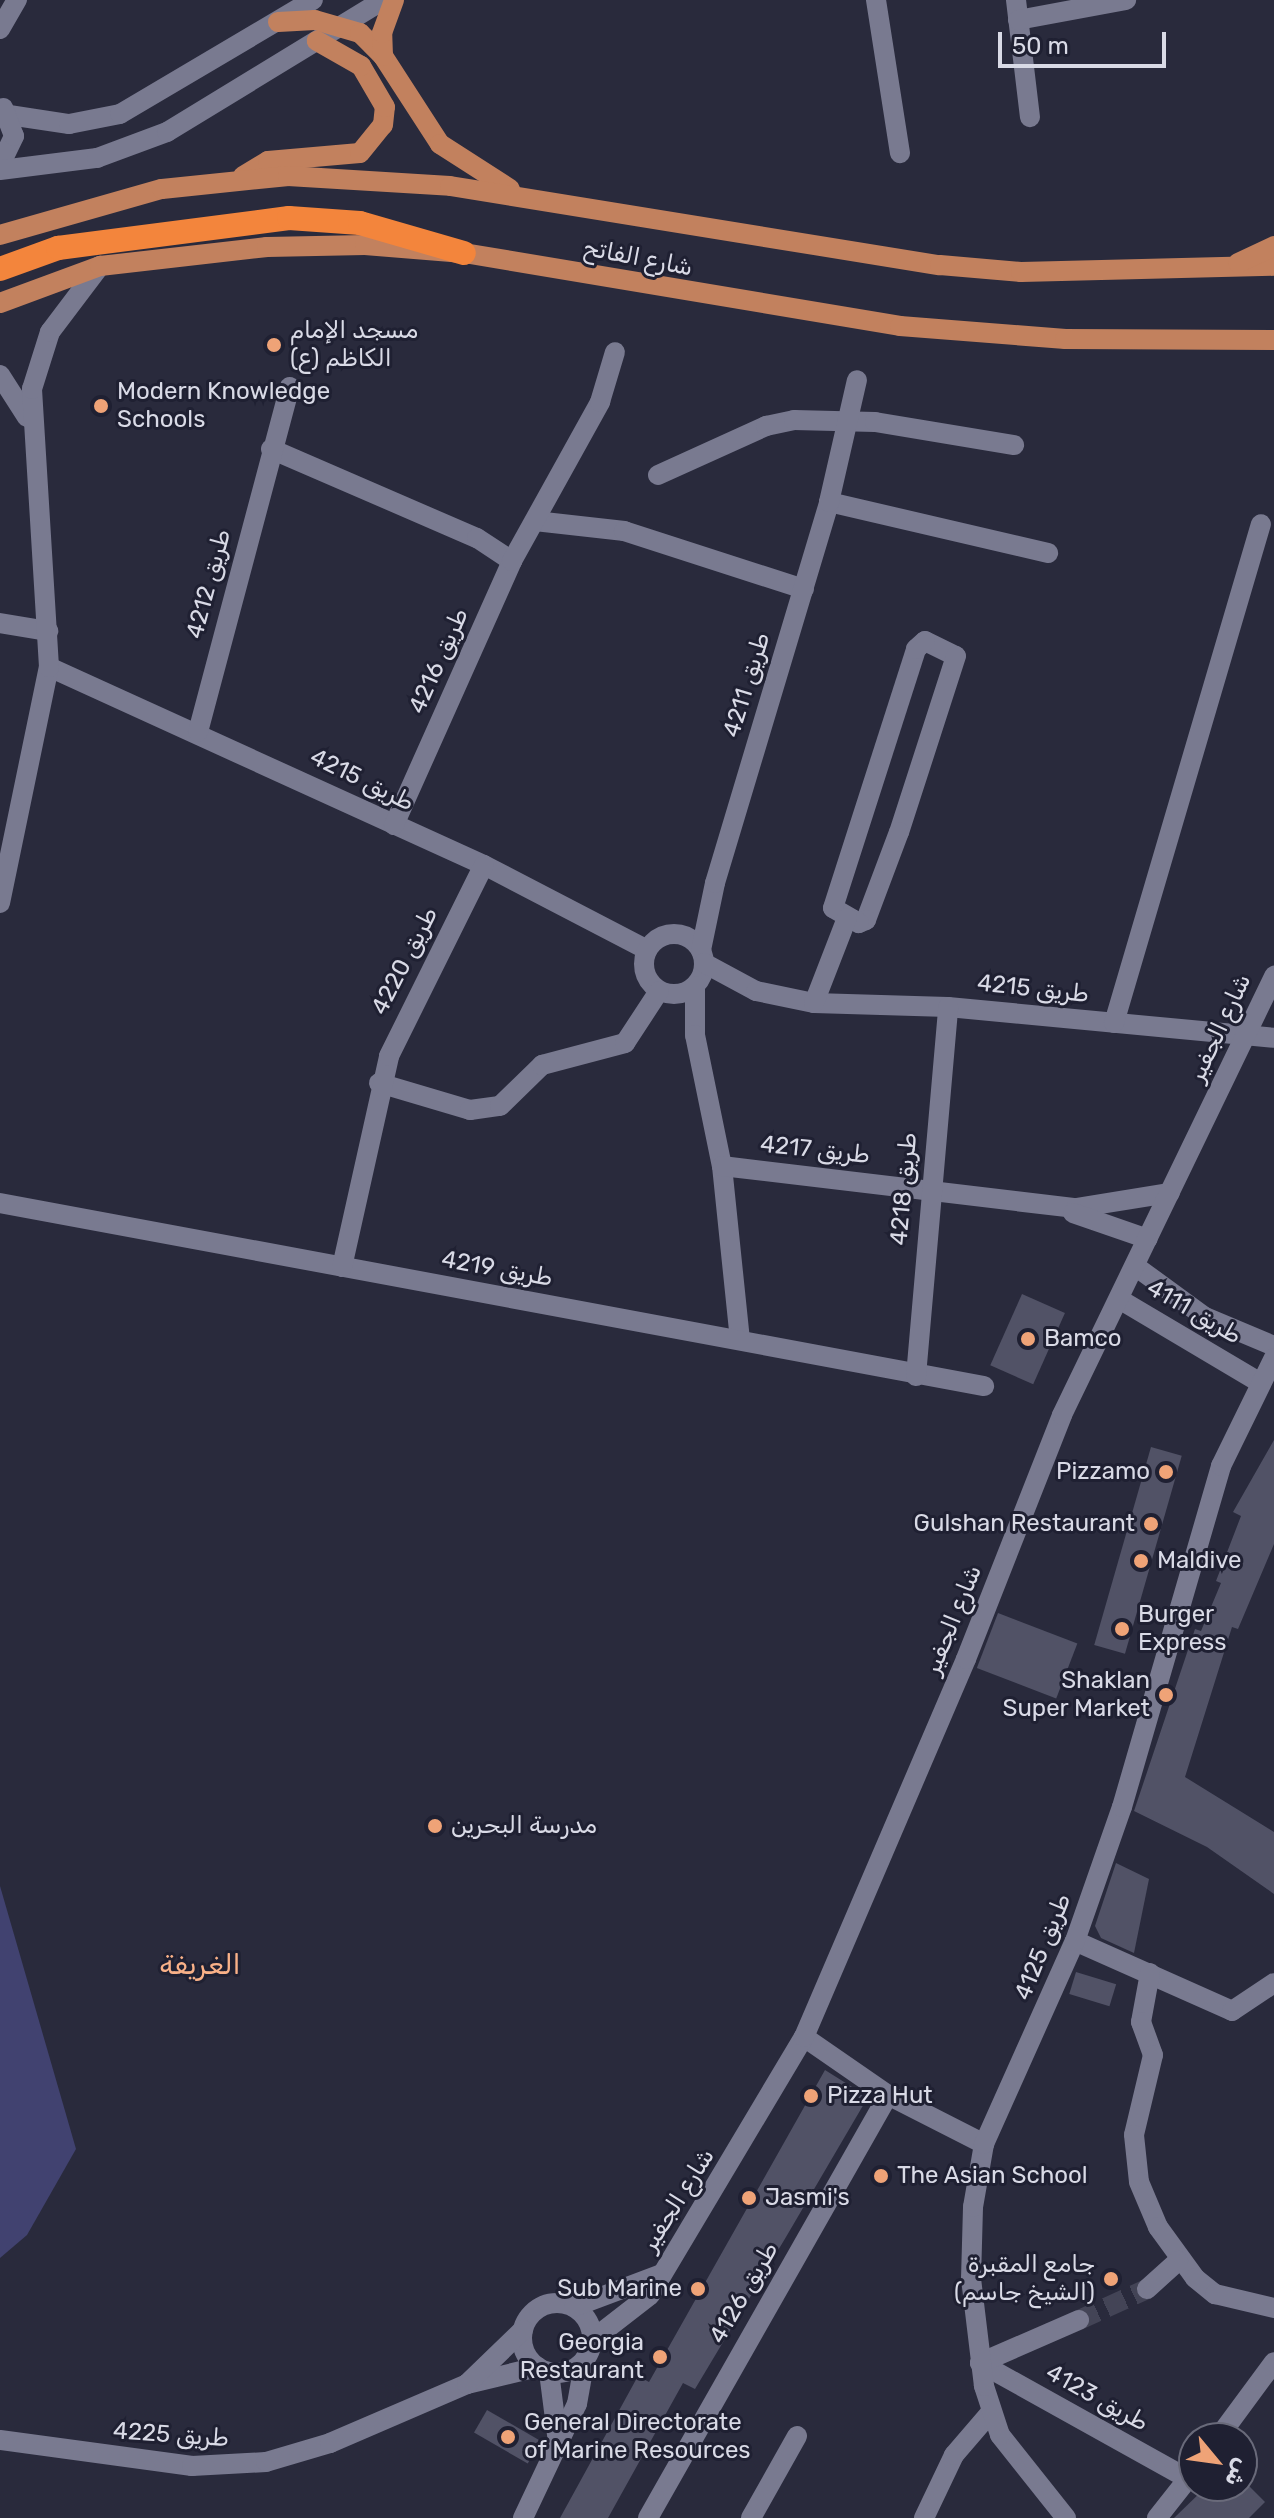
<!DOCTYPE html>
<meta charset="utf-8">
<style>
body{margin:0}
#map{position:relative;width:1274px;height:2518px;overflow:hidden;background:#292a3c;font-family:Rubik,"Noto Sans Arabic",sans-serif}
div>[style]{position:absolute}
.green>*{inset:0;background:#414270}
.building>*{inset:0;background:#515266;transform-origin:0 0}
.minor-tunnel>*{height:20px;margin-top:-10px;transform-origin:0;background:repeating-linear-gradient(90deg,#434456 0 20px,transparent 0 30px)}
.minor>*{height:20px;margin:-10px;padding:0 10px;transform-origin:10px;border-radius:10px;background:#797a90}
.minor>.ring{margin:-10px;padding:0;box-sizing:content-box;background:none;border:20px solid #797a90;border-radius:50%}
.major>*{height:20px;margin:-10px;padding:0 10px;transform-origin:10px;border-radius:10px;background:#c2815e}
.highway>*{height:24px;margin:-12px;padding:0 12px;transform-origin:12px;border-radius:12px;background:#f3853c}
.dots>*{width:22px;height:22px;translate:-50% -50%;box-sizing:border-box;border:4px solid #1f2032;border-radius:50%}
span{translate:-50% -50%;white-space:nowrap;text-align:center;line-height:1.15;-webkit-text-stroke:6px #1f2032;paint-order:stroke}
.street-label{font-size:24px;color:#d9dae6}
.poi-label{font-size:24px;color:#d9dae6}
.left{translate:0 -50%;text-align:left}
.right{translate:-100% -50%;text-align:right}
.quarter-label{font-size:28px;color:#f9b188}
.north{position:absolute;left:1178px;top:2422px;width:80px;height:80px;box-sizing:border-box;background:#1f2032;border:2px solid #696a7a;border-radius:50%;rotate:119deg;font-size:22px;font-weight:700;line-height:32px;text-align:center;color:#d9dae6}
.north::after{content:'';display:block;margin:auto;width:28px;height:36px;background:#efa377;clip-path:polygon(50% 0,100% 100%,50% 72%,0 100%)}
.scale{position:absolute;left:998px;top:32px;width:168px;height:36px;box-sizing:border-box;border:4px solid #d9dae6;border-top:0;padding-left:10px;font-size:24px;line-height:28px;white-space:nowrap;color:#d9dae6;-webkit-text-stroke:6px #1f2032;paint-order:stroke}
</style>
<div id="map">
<div class="green">
<div style="clip-path:polygon(0 1886px,76px 2149px,27px 2235px,0 2258px)"></div>
</div>
<div class="building">
<div style="left:1022px;top:1294px;width:47px;height:78px;rotate:24deg"></div>
<div style="clip-path:polygon(1274px 1440px,1274px 1544px,1238px 1629px,1232px 1627px,1185px 1777px,1274px 1832px,1274px 1894px,1207px 1847px,1134px 1811px,1195px 1629px,1201px 1631px,1221px 1583px,1216px 1581px,1241px 1516px,1233px 1512px)"></div>
<div style="left:1151px;top:1447px;width:32px;height:206px;rotate:16deg"></div>
<div style="left:998px;top:1613px;width:85px;height:59px;rotate:21deg"></div>
<div style="clip-path:polygon(1116px 1863px,1149px 1879px,1134px 1953px,1101px 1938px,1095px 1926px)"></div>
<div style="left:1076px;top:1972px;width:42px;height:23px;rotate:17deg"></div>
<div style="clip-path:polygon(825px 2070px,868px 2097px,786px 2237px,695px 2389px,683px 2383px,608px 2518px,560px 2518px,638px 2376px,649px 2382px)"></div>
<div style="left:487px;top:2410px;width:62px;height:26px;rotate:30deg"></div>
<div style="clip-path:polygon(1207px 2486px,1249px 2486px,1265px 2502px,1249px 2518px,1174px 2518px)"></div>
</div>
<div class="minor-tunnel">
<div style="left:1079px;top:2320px;width:75px;rotate:-24.5deg"></div>
</div>
<div class="minor">
<div style="left:876px;top:0;width:155px;rotate:81.1deg"></div>
<div style="left:1016px;top:0;width:118px;rotate:83.2deg"></div>
<div style="left:1018px;top:20px;width:110px;rotate:-10.5deg"></div>
<div style="left:0;top:29px;width:34px;rotate:-60deg"></div>
<div style="left:9px;top:115px;width:61px;rotate:8.5deg"></div>
<div style="left:69px;top:124px;width:52px;rotate:-11.1deg"></div>
<div style="left:120px;top:114px;width:224px;rotate:-30.6deg"></div>
<div style="left:0;top:165px;width:32px;rotate:-64deg"></div>
<div style="left:14px;top:136px;width:30px;rotate:-111deg"></div>
<div style="left:0;top:170px;width:98px;rotate:-7.1deg"></div>
<div style="left:97px;top:158px;width:75px;rotate:-20.4deg"></div>
<div style="left:167px;top:132px;width:253px;rotate:-31.4deg"></div>
<div style="left:0;top:375px;width:50px;rotate:57.3deg"></div>
<div style="left:271px;top:449px;width:224px;rotate:23.4deg"></div>
<div style="left:477px;top:538px;width:42px;rotate:33.3deg"></div>
<div style="left:658px;top:475px;width:119px;rotate:-24.4deg"></div>
<div style="left:766px;top:426px;width:29px;rotate:-12deg"></div>
<div style="left:794px;top:420px;width:81px;rotate:1.4deg"></div>
<div style="left:875px;top:422px;width:141px;rotate:9.4deg"></div>
<div style="left:829px;top:502px;width:225px;rotate:13.1deg"></div>
<div style="left:535px;top:521px;width:90px;rotate:6.4deg"></div>
<div style="left:624px;top:531px;width:189px;rotate:17.9deg"></div>
<div style="left:0;top:623px;width:49px;rotate:9.5deg"></div>
<div style="left:925px;top:641px;width:34px;rotate:26deg"></div>
<div style="left:956px;top:656px;width:185px;rotate:107.9deg"></div>
<div style="left:899px;top:832px;width:94px;rotate:110.6deg"></div>
<div style="left:866px;top:920px;width:8px;rotate:157deg"></div>
<div style="left:859px;top:923px;width:30px;rotate:-150deg"></div>
<div style="left:833px;top:908px;width:272px;rotate:-72.2deg"></div>
<div style="left:916px;top:649px;width:12px;rotate:-42deg"></div>
<div style="left:49px;top:667px;width:478px;rotate:24.5deg"></div>
<div style="left:484px;top:865px;width:184px;rotate:27.5deg"></div>
<div style="left:198px;top:732px;width:357px;rotate:-75.1deg"></div>
<div style="left:394px;top:825px;width:289px;rotate:-65.9deg"></div>
<div style="left:512px;top:561px;width:182px;rotate:-61deg"></div>
<div style="left:600px;top:402px;width:52px;rotate:-73.3deg"></div>
<div style="left:0;top:903px;width:241px;rotate:-78.3deg"></div>
<div style="left:49px;top:667px;width:279px;rotate:-93.5deg"></div>
<div style="left:32px;top:389px;width:60px;rotate:-72.5deg"></div>
<div style="left:50px;top:332px;width:83px;rotate:-52.9deg"></div>
<div class="ring" style="left:644px;top:934px;width:40px;height:40px"></div>
<div style="left:701px;top:950px;width:68px;rotate:-78.2deg"></div>
<div style="left:715px;top:883px;width:398px;rotate:-73.3deg"></div>
<div style="left:829px;top:502px;width:125px;rotate:-77.1deg"></div>
<div style="left:704px;top:963px;width:59px;rotate:28.3deg"></div>
<div style="left:756px;top:991px;width:59px;rotate:11.7deg"></div>
<div style="left:814px;top:1003px;width:134px;rotate:1.7deg"></div>
<div style="left:948px;top:1007px;width:327px;rotate:5.4deg"></div>
<div style="left:695px;top:986px;width:49px;rotate:90deg"></div>
<div style="left:695px;top:1035px;width:134px;rotate:78.4deg"></div>
<div style="left:722px;top:1166px;width:174px;rotate:84.1deg"></div>
<div style="left:814px;top:1003px;width:91px;rotate:-68.8deg"></div>
<div style="left:1114px;top:1023px;width:520px;rotate:-73.59deg"></div>
<div style="left:379px;top:1083px;width:95px;rotate:16.5deg"></div>
<div style="left:470px;top:1110px;width:30px;rotate:-8deg"></div>
<div style="left:500px;top:1106px;width:59px;rotate:-44.3deg"></div>
<div style="left:542px;top:1065px;width:86px;rotate:-14.8deg"></div>
<div style="left:625px;top:1043px;width:62px;rotate:-56.8deg"></div>
<div style="left:722px;top:1166px;width:356px;rotate:6.8deg"></div>
<div style="left:1076px;top:1208px;width:95px;rotate:-9.1deg"></div>
<div style="left:0;top:1203px;width:1001px;rotate:10.54deg"></div>
<div style="left:1073px;top:1213px;width:79px;rotate:19.1deg"></div>
<div style="left:1135px;top:1266px;width:87px;rotate:36.1deg"></div>
<div style="left:1205px;top:1317px;width:75px;rotate:22.8deg"></div>
<div style="left:342px;top:1267px;width:216px;rotate:-77.4deg"></div>
<div style="left:389px;top:1056px;width:213px;rotate:-63.6deg"></div>
<div style="left:1119px;top:1299px;width:163px;rotate:30.7deg"></div>
<div style="left:916px;top:1376px;width:370px;rotate:-85deg"></div>
<div style="left:1075px;top:1941px;width:172px;rotate:24deg"></div>
<div style="left:1232px;top:2011px;width:50px;rotate:-33.7deg"></div>
<div style="left:1150px;top:1973px;width:50px;rotate:100.4deg"></div>
<div style="left:1141px;top:2022px;width:35px;rotate:70deg"></div>
<div style="left:1153px;top:2055px;width:82px;rotate:103.4deg"></div>
<div style="left:1134px;top:2135px;width:47px;rotate:83.9deg"></div>
<div style="left:1139px;top:2182px;width:49px;rotate:67.1deg"></div>
<div style="left:1158px;top:2227px;width:63px;rotate:54deg"></div>
<div style="left:1195px;top:2278px;width:26px;rotate:39deg"></div>
<div style="left:1215px;top:2294px;width:61px;rotate:13.3deg"></div>
<div style="left:804px;top:2037px;width:102px;rotate:34.6deg"></div>
<div style="left:888px;top:2095px;width:108px;rotate:27deg"></div>
<div style="left:1147px;top:2289px;width:42px;rotate:-42.1deg"></div>
<div class="ring" style="left:522px;top:2303px;width:50px;height:50px"></div>
<div style="left:574px;top:2307px;width:94px;rotate:-20.6deg"></div>
<div style="left:592px;top:2340px;width:73px;rotate:-37.8deg"></div>
<div style="left:650px;top:2295px;width:300px;rotate:-59.2deg"></div>
<div style="left:804px;top:2037px;width:411px;rotate:-66.8deg"></div>
<div style="left:966px;top:1659px;width:262px;rotate:-68.5deg"></div>
<div style="left:1062px;top:1415px;width:488px;rotate:-64.2deg"></div>
<div style="left:980px;top:2363px;width:238px;rotate:29.1deg"></div>
<div style="left:980px;top:2363px;width:108px;rotate:-23.5deg"></div>
<div style="left:549px;top:2372px;width:71px;rotate:82.7deg"></div>
<div style="left:467px;top:2384px;width:73px;rotate:-13.5deg"></div>
<div style="left:1218px;top:2438px;width:94px;rotate:-53.6deg"></div>
<div style="left:0;top:2440px;width:194px;rotate:7.7deg"></div>
<div style="left:192px;top:2466px;width:74px;rotate:-3.1deg"></div>
<div style="left:266px;top:2462px;width:67px;rotate:-16.5deg"></div>
<div style="left:330px;top:2443px;width:149px;rotate:-23.3deg"></div>
<div style="left:467px;top:2384px;width:78px;rotate:-44deg"></div>
<div style="left:523px;top:2518px;width:126px;rotate:-64.7deg"></div>
<div style="left:577px;top:2404px;width:46px;rotate:-79.9deg"></div>
<div style="left:648px;top:2518px;width:486px;rotate:-60.4deg"></div>
<div style="left:751px;top:2518px;width:94px;rotate:-60.7deg"></div>
<div style="left:924px;top:2518px;width:70px;rotate:-64.5deg"></div>
<div style="left:954px;top:2455px;width:57px;rotate:-49.3deg"></div>
<div style="left:1066px;top:2518px;width:106px;rotate:-128.5deg"></div>
<div style="left:1000px;top:2435px;width:52px;rotate:-108.1deg"></div>
<div style="left:984px;top:2386px;width:108px;rotate:-96.9deg"></div>
<div style="left:971px;top:2279px;width:72px;rotate:-88.4deg"></div>
<div style="left:973px;top:2207px;width:64px;rotate:-80.1deg"></div>
<div style="left:984px;top:2144px;width:222px;rotate:-65.9deg"></div>
<div style="left:1075px;top:1941px;width:142px;rotate:-70.7deg"></div>
<div style="left:1122px;top:1807px;width:355px;rotate:-73.8deg"></div>
<div style="left:1221px;top:1466px;width:120px;rotate:-63.9deg"></div>
<div style="left:1157px;top:2518px;width:60px;rotate:-51.8deg"></div>
</div>
<div class="major">
<div style="left:278px;top:22px;width:37px;rotate:-3deg"></div>
<div style="left:315px;top:20px;width:47px;rotate:16.1deg"></div>
<div style="left:360px;top:33px;width:33px;rotate:45deg"></div>
<div style="left:383px;top:56px;width:105px;rotate:57.1deg"></div>
<div style="left:440px;top:144px;width:83px;rotate:32.7deg"></div>
<div style="left:383px;top:56px;width:23px;rotate:-92deg"></div>
<div style="left:382px;top:33px;width:35px;rotate:-70deg"></div>
<div style="left:243px;top:176px;width:29px;rotate:-31deg"></div>
<div style="left:268px;top:161px;width:92px;rotate:-5deg"></div>
<div style="left:360px;top:153px;width:36px;rotate:-51deg"></div>
<div style="left:383px;top:125px;width:18px;rotate:-84deg"></div>
<div style="left:385px;top:107px;width:48px;rotate:-120.3deg"></div>
<div style="left:361px;top:66px;width:51px;rotate:-150.4deg"></div>
<div style="left:0;top:235px;width:168px;rotate:-15.9deg"></div>
<div style="left:162px;top:189px;width:127px;rotate:-5.9deg"></div>
<div style="left:288px;top:176px;width:162px;rotate:3.5deg"></div>
<div style="left:450px;top:186px;width:496px;rotate:9.2deg"></div>
<div style="left:940px;top:265px;width:81px;rotate:4.9deg"></div>
<div style="left:1021px;top:272px;width:253px;rotate:-1.4deg"></div>
<div style="left:1238px;top:263px;width:40px;rotate:-25deg"></div>
<div style="left:0;top:303px;width:107px;rotate:-20.3deg"></div>
<div style="left:100px;top:266px;width:168px;rotate:-6.5deg"></div>
<div style="left:267px;top:247px;width:98px;rotate:-1.2deg"></div>
<div style="left:365px;top:245px;width:99px;rotate:4.6deg"></div>
<div style="left:464px;top:253px;width:442px;rotate:9.5deg"></div>
<div style="left:900px;top:326px;width:166px;rotate:4.5deg"></div>
<div style="left:1065px;top:339px;width:209px;rotate:0.3deg"></div>
</div>
<div class="highway">
<div style="left:0;top:269px;width:62px;rotate:-19.9deg"></div>
<div style="left:58px;top:248px;width:233px;rotate:-7.4deg"></div>
<div style="left:289px;top:218px;width:71px;rotate:4deg"></div>
<div style="left:360px;top:223px;width:108px;rotate:16.1deg"></div>
</div>
<div class="dots">
<div style="left:274px;top:345px;background:#efa377"></div>
<div style="left:101px;top:406px;background:#efa377"></div>
<div style="left:1028px;top:1339px;background:#efa377"></div>
<div style="left:1166px;top:1472px;background:#efa377"></div>
<div style="left:1151px;top:1524px;background:#efa377"></div>
<div style="left:1141px;top:1561px;background:#efa377"></div>
<div style="left:1122px;top:1629px;background:#efa377"></div>
<div style="left:1166px;top:1695px;background:#efa377"></div>
<div style="left:435px;top:1826px;background:#efa377"></div>
<div style="left:811px;top:2096px;background:#efa377"></div>
<div style="left:881px;top:2176px;background:#efa377"></div>
<div style="left:749px;top:2198px;background:#efa377"></div>
<div style="left:1111px;top:2279px;background:#efa377"></div>
<div style="left:698px;top:2289px;background:#efa377"></div>
<div style="left:660px;top:2357px;background:#efa377"></div>
<div style="left:508px;top:2437px;background:#efa377"></div>
</div>
<div class="street-label">
<span style="left:638px;top:258px;rotate:11deg">شارع الفاتح</span>
<span style="left:209px;top:584px;rotate:-75deg">طريق 4212</span>
<span style="left:439px;top:661px;rotate:-66deg">طريق 4216</span>
<span style="left:747px;top:685px;rotate:-73deg">طريق 4211</span>
<span style="left:362px;top:780px;rotate:26deg">طريق 4215</span>
<span style="left:405px;top:961px;rotate:-63deg">طريق 4220</span>
<span style="left:1033px;top:989px;rotate:6deg">طريق 4215</span>
<span style="left:1220px;top:1028px;rotate:-65deg">شارع الجفير</span>
<span style="left:815px;top:1150px;rotate:6deg">طريق 4217</span>
<span style="left:904px;top:1189px;rotate:-85deg">طريق 4218</span>
<span style="left:497px;top:1269px;rotate:10deg">طريق 4219</span>
<span style="left:1194px;top:1312px;rotate:30deg">طريق 4111</span>
<span style="left:953px;top:1620px;rotate:-68deg">شارع الجفير</span>
<span style="left:1043px;top:1947px;rotate:-68deg">طريق 4125</span>
<span style="left:678px;top:2200px;rotate:-58deg">شارع الجفير</span>
<span style="left:744px;top:2293px;rotate:-60deg">طريق 4126</span>
<span style="left:1097px;top:2398px;rotate:29deg">طريق 4123</span>
<span style="left:171px;top:2435px;rotate:4deg">طريق 4225</span>
</div>
<div class="poi-label">
<span class="left" style="left:290px;top:345px">مسجد الإمام<br>الكاظم (ع)</span>
<span class="left" style="left:117px;top:406px">Modern Knowledge<br>Schools</span>
<span class="left" style="left:1044px;top:1339px">Bamco</span>
<span class="right" style="left:1150px;top:1472px">Pizzamo</span>
<span class="right" style="left:1135px;top:1524px">Gulshan Restaurant</span>
<span class="left" style="left:1157px;top:1561px">Maldive</span>
<span class="left" style="left:1138px;top:1629px">Burger<br>Express</span>
<span class="right" style="left:1150px;top:1695px">Shaklan<br>Super Market</span>
<span class="left" style="left:451px;top:1826px">مدرسة البحرين</span>
<span class="left" style="left:827px;top:2096px">Pizza Hut</span>
<span class="left" style="left:897px;top:2176px">The Asian School</span>
<span class="left" style="left:765px;top:2198px">Jasmi's</span>
<span class="right" style="left:1095px;top:2279px">جامع المقبرة<br>(الشيخ جاسم)</span>
<span class="right" style="left:682px;top:2289px">Sub Marine</span>
<span class="right" style="left:644px;top:2357px">Georgia<br>Restaurant</span>
<span class="left" style="left:524px;top:2437px">General Directorate<br>of Marine Resources</span>
</div>
<div class="quarter-label">
<span style="left:200px;top:1965px">الغريفة</span>
</div>
<div class="north">ش</div>
<div class="scale">50 m</div>
</div>
